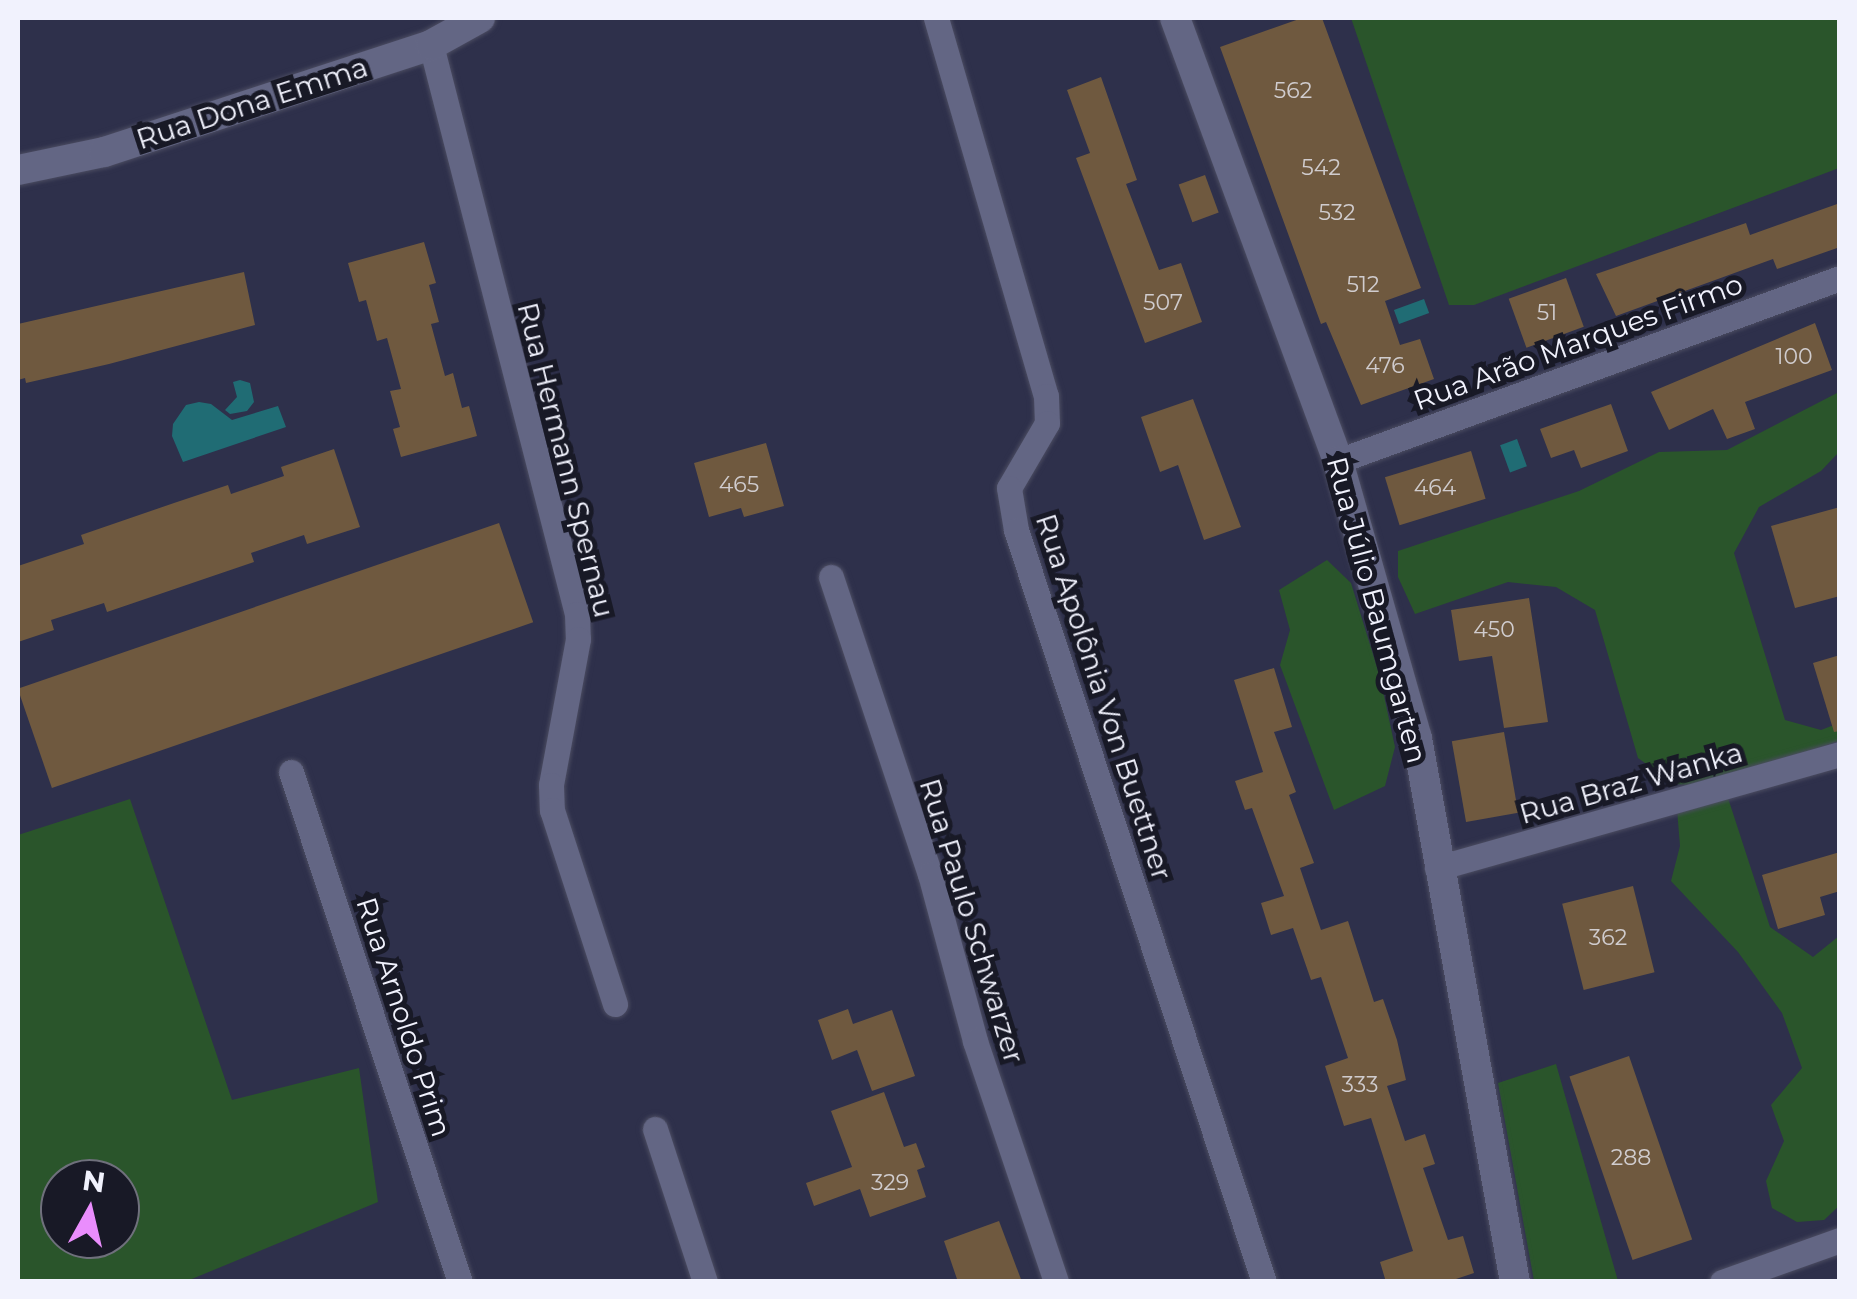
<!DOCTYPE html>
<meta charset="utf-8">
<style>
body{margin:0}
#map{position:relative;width:1857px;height:1299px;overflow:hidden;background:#2e304b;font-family:Montserrat,sans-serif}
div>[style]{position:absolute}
.green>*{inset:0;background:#2a552b}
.water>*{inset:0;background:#206c74;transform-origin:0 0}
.building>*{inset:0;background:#6f593f;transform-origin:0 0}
.roads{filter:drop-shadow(0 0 2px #4b4c61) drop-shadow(0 0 2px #4b4c61)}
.minor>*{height:25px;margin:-12.5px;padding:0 12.5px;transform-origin:12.5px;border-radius:12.5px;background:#636684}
.tertiary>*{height:30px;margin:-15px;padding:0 15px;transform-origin:15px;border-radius:15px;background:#636684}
span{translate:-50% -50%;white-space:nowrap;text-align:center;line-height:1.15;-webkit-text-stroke:10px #181926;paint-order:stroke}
.number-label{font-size:22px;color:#d0ccce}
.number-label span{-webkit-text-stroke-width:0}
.street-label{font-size:28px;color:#f1f2fd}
.frame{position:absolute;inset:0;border:20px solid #f1f2fd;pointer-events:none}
.north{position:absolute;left:40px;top:1159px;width:100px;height:100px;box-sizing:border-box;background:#181926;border:2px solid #6f707c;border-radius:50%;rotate:8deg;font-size:28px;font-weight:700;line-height:40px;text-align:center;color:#f1f2fd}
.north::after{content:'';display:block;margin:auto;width:35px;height:45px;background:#ea8dfd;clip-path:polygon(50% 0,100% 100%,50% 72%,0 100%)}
</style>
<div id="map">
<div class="green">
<div style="clip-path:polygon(1351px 18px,1839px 18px,1839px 168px,1474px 305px,1449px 305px)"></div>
<div style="clip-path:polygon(1839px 392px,1839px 452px,1821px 471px,1759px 507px,1734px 553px,1785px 720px,1821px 730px,1839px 723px,1839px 741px,1700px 786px,1674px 784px,1638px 758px,1595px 610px,1556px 587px,1508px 582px,1415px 614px,1398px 577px,1398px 551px,1579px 491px,1659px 452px,1727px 450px)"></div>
<div style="clip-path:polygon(1327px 560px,1351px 583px,1380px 677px,1395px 747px,1385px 786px,1334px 810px,1280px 665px,1290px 630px,1279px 590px)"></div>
<div style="clip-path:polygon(1728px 798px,1770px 927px,1813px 957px,1839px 936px,1839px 1206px,1824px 1220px,1797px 1222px,1772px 1208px,1766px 1181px,1784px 1141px,1771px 1105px,1802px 1068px,1782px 1013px,1738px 952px,1671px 881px,1680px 846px,1677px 809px)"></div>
<div style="clip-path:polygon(evenodd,130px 799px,232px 1100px,359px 1068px,378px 1202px,187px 1281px,18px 1281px,18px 835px,130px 799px,120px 1179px,120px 1239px,60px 1239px,60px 1179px,120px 1179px)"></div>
<div style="clip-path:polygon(1556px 1064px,1618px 1281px,1534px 1281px,1498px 1083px)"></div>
</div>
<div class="water">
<div style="left:1424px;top:299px;width:15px;height:32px;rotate:70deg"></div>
<div style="clip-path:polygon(240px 380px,250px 383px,254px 402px,247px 411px,230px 414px,225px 410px,237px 397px,233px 382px)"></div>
<div style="clip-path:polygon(199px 402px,211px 404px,232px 420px,278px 406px,286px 427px,183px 462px,172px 436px,173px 424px,186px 405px)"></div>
<div style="left:1517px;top:439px;width:29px;height:18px;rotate:70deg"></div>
</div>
<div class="building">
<div style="clip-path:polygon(1302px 18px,1322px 18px,1421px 288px,1385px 301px,1400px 345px,1420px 339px,1434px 379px,1361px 405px,1326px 322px,1321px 324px,1220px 47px)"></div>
<div style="clip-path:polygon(1101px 77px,1137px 180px,1126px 184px,1159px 270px,1181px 263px,1202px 322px,1145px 343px,1076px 158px,1090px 153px,1067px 90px)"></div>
<div style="left:1205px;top:175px;width:40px;height:28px;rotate:70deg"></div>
<div style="clip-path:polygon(1840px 203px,1840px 247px,1777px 269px,1773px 259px,1616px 316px,1596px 274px,1746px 223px,1750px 235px)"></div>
<div style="clip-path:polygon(424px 242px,436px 283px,429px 285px,439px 322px,431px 324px,445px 376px,453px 373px,462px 408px,469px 406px,477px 436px,401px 457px,393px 429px,400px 427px,390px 391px,401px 389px,387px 338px,377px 341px,366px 300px,359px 302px,348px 263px)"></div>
<div style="clip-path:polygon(244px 272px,255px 325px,109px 364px,26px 383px,25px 378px,18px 380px,18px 324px)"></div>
<div style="left:1566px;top:278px;width:52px;height:61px;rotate:70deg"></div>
<div style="clip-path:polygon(1815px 323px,1832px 370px,1745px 402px,1755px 429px,1727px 439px,1713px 409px,1669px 430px,1651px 392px)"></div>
<div style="clip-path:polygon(1193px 399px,1241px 527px,1204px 540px,1178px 465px,1160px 472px,1141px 417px)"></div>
<div style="clip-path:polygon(1611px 404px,1628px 451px,1581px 468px,1574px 450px,1551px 458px,1540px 429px)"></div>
<div style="clip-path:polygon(766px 443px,784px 506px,744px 517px,741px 508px,709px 517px,694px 463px)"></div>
<div style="clip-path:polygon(334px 449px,360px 527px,307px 544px,304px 535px,251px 553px,254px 562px,107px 612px,104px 603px,51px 620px,54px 630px,18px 642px,18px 566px,84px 544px,81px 535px,174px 503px,228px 485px,231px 494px,284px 476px,281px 467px)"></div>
<div style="left:1471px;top:451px;width:50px;height:90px;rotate:73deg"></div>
<div style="clip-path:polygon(1840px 507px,1840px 596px,1795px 608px,1771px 526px)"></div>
<div style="left:499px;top:523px;width:105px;height:509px;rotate:71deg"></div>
<div style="clip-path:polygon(1529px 598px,1548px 722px,1504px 728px,1492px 656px,1459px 661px,1451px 610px)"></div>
<div style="clip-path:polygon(1840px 655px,1840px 731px,1834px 732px,1813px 663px)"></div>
<div style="clip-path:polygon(1274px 668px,1292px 727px,1274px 732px,1296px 792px,1289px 795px,1314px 863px,1300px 868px,1321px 930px,1348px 921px,1374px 1002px,1383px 999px,1397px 1040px,1406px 1080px,1387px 1086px,1405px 1141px,1425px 1134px,1435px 1164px,1423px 1168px,1448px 1240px,1463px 1236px,1474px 1273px,1447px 1282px,1386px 1282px,1380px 1262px,1413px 1251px,1371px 1118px,1344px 1126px,1325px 1066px,1348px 1058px,1321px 977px,1311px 980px,1293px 928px,1271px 935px,1261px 903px,1284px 896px,1252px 808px,1245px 810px,1235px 781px,1263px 772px,1234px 680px)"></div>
<div style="left:1504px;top:732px;width:82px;height:53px;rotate:80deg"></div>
<div style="clip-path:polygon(1840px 852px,1840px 891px,1820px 897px,1825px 915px,1778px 929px,1762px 875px)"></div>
<div style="left:1633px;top:886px;width:89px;height:73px;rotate:76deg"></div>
<div style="clip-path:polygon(848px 1009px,853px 1024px,892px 1010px,915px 1076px,872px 1091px,857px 1050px,832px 1060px,818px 1020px)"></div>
<div style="left:1629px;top:1056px;width:194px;height:63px;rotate:71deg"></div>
<div style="clip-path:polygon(884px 1092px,904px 1147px,916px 1143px,925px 1167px,917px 1170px,926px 1197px,870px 1217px,860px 1189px,814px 1206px,806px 1183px,852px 1167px,831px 1111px)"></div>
<div style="clip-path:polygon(999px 1221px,1022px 1282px,958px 1282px,944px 1241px)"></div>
</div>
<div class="roads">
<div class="minor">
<div style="left:936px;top:18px;width:394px;rotate:73.8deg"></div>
<div style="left:1046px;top:396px;width:27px;rotate:88deg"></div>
<div style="left:1047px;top:423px;width:75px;rotate:120.3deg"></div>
<div style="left:1009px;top:488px;width:43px;rotate:80.5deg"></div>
<div style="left:1016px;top:530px;width:792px;rotate:71.75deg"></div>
<div style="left:431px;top:45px;width:587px;rotate:75.61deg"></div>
<div style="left:577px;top:614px;width:25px;rotate:88deg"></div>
<div style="left:578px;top:639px;width:148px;rotate:100.5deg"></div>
<div style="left:551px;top:785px;width:25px;rotate:88deg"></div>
<div style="left:552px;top:810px;width:204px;rotate:72deg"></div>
<div style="left:1338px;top:461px;width:534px;rotate:-20.03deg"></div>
<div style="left:831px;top:577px;width:313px;rotate:71.6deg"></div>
<div style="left:930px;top:874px;width:173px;rotate:74.9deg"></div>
<div style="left:975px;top:1041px;width:254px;rotate:71.4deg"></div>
<div style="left:291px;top:772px;width:537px;rotate:71.67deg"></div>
<div style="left:1437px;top:868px;width:419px;rotate:-15.8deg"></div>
<div style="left:655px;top:1129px;width:161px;rotate:71.9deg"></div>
<div style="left:1722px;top:1282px;width:125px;rotate:-19.6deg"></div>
</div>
<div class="tertiary">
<div style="left:1175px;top:18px;width:472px;rotate:69.8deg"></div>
<div style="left:1338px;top:461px;width:288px;rotate:74.1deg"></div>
<div style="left:1417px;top:738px;width:553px;rotate:79.79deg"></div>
<div style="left:18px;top:170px;width:88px;rotate:-11.8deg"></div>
<div style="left:104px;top:152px;width:344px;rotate:-18.1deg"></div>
<div style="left:431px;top:45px;width:56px;rotate:-28.9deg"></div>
</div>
</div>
<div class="number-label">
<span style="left:1293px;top:91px">562</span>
<span style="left:1321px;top:168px">542</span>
<span style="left:1337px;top:213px">532</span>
<span style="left:1363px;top:285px">512</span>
<span style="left:1163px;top:303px">507</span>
<span style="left:1547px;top:313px">51</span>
<span style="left:1794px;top:357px">100</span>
<span style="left:1385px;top:366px">476</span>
<span style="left:739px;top:485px">465</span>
<span style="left:1435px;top:488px">464</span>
<span style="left:1494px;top:630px">450</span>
<span style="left:1608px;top:938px">362</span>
<span style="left:1360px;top:1085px">333</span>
<span style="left:1631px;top:1158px">288</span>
<span style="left:890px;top:1183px">329</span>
</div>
<div class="street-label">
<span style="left:252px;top:103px;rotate:-18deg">Rua Dona Emma</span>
<span style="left:1578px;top:342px;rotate:-20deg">Rua Arão Marques Firmo</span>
<span style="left:566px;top:460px;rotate:76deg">Rua Hermann Spernau</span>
<span style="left:1377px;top:610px;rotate:75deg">Rua Júlio Baumgarten</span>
<span style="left:1104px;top:697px;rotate:72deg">Rua Apolônia Von Buettner</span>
<span style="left:1631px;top:783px;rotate:-16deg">Rua Braz Wanka</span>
<span style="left:972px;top:921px;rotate:73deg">Rua Paulo Schwarzer</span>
<span style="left:404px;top:1017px;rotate:72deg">Rua Arnoldo Prim</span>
</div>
<div class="frame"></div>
<div class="north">N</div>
</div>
